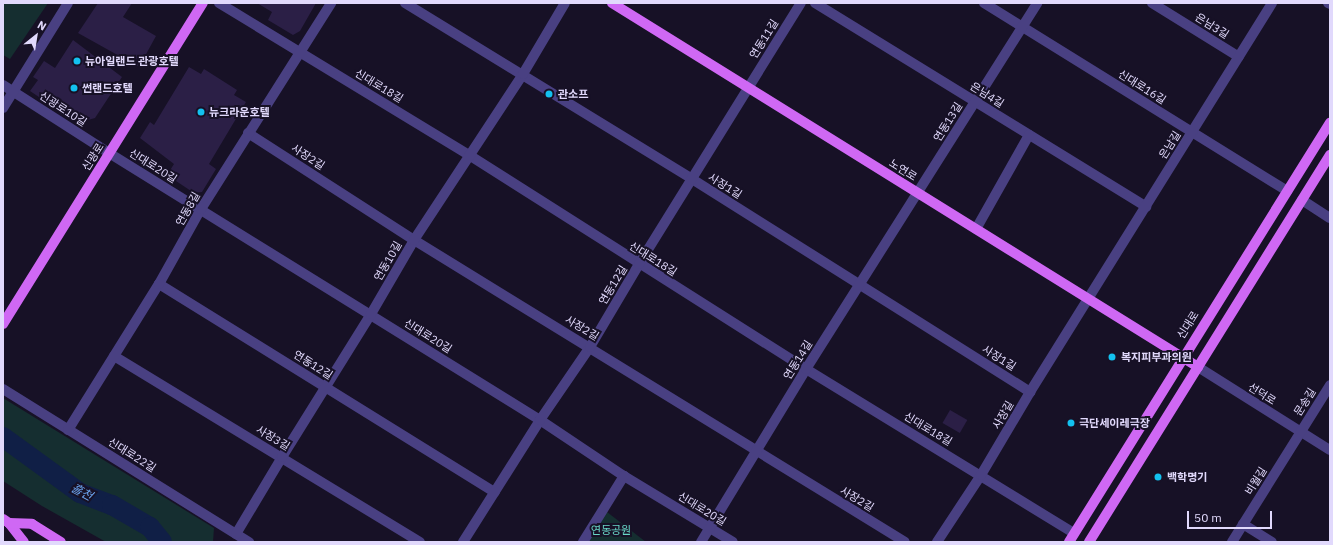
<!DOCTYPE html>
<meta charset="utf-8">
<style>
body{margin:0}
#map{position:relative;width:1333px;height:545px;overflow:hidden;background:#171126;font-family:"IBM Plex Sans","Noto Sans KR",sans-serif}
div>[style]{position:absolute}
.green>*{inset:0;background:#152e30}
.river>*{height:20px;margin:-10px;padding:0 10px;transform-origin:10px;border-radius:10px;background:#101f46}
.building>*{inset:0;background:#2b1f46;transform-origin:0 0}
.minor>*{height:10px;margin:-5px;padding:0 5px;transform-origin:5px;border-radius:5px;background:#494082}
.major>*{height:10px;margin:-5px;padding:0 5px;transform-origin:5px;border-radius:5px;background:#cf68f4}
.dots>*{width:11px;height:11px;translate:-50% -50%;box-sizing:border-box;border:2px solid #171126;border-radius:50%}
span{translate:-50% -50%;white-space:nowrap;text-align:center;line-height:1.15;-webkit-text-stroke:4px #171126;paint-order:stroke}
.street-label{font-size:11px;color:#e1d9fc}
.poi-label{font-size:11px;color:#e1d9fc;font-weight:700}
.left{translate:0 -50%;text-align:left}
.park-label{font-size:11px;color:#69d8c8}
.water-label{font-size:12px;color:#6ea8f5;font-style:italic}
.frame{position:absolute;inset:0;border:4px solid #e1d9fc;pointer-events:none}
.north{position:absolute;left:16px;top:16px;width:40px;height:40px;-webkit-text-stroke:3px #171126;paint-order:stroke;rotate:30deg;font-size:11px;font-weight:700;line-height:16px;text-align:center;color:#e1d9fc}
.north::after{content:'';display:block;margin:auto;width:14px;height:18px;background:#e1d9fc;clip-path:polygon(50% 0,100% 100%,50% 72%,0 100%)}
.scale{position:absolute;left:1187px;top:511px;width:85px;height:18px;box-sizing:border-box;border:2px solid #e1d9fc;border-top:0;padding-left:5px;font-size:12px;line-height:14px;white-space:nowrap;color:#e1d9fc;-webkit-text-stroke:3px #171126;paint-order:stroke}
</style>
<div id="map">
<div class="green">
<div style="clip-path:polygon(3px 3px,48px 3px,10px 59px,3px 55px)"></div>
<div style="clip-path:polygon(3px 398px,214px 528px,213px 542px,106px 542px,42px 506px,3px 481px)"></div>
<div style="clip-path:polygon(607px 512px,646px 542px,588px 542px)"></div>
</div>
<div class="river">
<div style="left:3px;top:437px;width:95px;rotate:36deg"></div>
<div style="left:80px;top:493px;width:34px;rotate:21deg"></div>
<div style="left:112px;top:505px;width:44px;rotate:30.1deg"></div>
<div style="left:150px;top:527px;width:19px;rotate:51deg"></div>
</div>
<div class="building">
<div style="clip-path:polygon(98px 3px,132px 3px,123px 17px,156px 36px,139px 67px,78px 33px)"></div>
<div style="clip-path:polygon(257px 3px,316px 3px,300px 31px,293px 35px,268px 20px,272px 12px)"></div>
<div style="clip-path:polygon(73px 40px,122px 77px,95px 118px,88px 120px,51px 98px,48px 103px,30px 91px,38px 80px,33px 77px,44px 61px,55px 68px)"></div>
<div style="clip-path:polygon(189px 67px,201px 74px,204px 69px,237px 90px,234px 95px,246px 102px,209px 164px,216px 169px,202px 192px,194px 193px,167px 175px,174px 164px,140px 138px,150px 122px,154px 125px)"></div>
<div style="left:950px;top:410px;width:20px;height:15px;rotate:30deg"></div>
</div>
<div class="minor">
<div style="left:219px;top:3px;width:293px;rotate:31.3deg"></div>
<div style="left:469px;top:155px;width:399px;rotate:32.4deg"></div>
<div style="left:806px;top:369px;width:314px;rotate:31.5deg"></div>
<div style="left:405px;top:3px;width:337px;rotate:31.5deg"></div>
<div style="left:692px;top:179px;width:400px;rotate:32.2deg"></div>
<div style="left:815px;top:3px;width:389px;rotate:31.6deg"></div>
<div style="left:984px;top:3px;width:357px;rotate:31.8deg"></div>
<div style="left:1152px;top:3px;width:102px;rotate:31.8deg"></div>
<div style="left:1328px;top:3px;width:2px;rotate:27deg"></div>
<div style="left:3px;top:85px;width:126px;rotate:32.7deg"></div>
<div style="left:109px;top:153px;width:507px;rotate:31.78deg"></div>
<div style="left:540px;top:420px;width:101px;rotate:33.7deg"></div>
<div style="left:624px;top:476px;width:127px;rotate:31.2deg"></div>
<div style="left:3px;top:108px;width:123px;rotate:-58.2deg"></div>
<div style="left:248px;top:133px;width:197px;rotate:32.8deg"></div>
<div style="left:414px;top:240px;width:576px;rotate:31.59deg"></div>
<div style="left:1302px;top:200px;width:33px;rotate:33deg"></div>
<div style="left:976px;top:229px;width:108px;rotate:-60.6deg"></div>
<div style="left:159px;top:284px;width:395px;rotate:31.8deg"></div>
<div style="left:114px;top:356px;width:358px;rotate:31.3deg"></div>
<div style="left:1198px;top:367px;width:156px;rotate:32.2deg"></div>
<div style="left:3px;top:389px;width:290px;rotate:31.9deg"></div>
<div style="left:68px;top:430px;width:172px;rotate:-58.1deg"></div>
<div style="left:159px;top:284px;width:86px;rotate:-60.8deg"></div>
<div style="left:201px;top:209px;width:244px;rotate:-57.7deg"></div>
<div style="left:1243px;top:524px;width:34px;rotate:32deg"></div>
<div style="left:236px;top:534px;width:90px;rotate:-59.1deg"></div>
<div style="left:282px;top:457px;width:168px;rotate:-58.1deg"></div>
<div style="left:371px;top:314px;width:86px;rotate:-59.8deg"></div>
<div style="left:414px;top:240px;width:199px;rotate:-56.7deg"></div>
<div style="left:523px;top:74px;width:82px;rotate:-59.4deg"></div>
<div style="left:463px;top:542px;width:144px;rotate:-57.7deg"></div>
<div style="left:540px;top:420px;width:88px;rotate:-55.6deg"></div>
<div style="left:590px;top:347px;width:96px;rotate:-59.4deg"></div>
<div style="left:639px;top:264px;width:307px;rotate:-58.2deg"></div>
<div style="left:583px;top:542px;width:78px;rotate:-58.2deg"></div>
<div style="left:701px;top:542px;width:202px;rotate:-58.7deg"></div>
<div style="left:806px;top:369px;width:433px;rotate:-57.7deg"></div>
<div style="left:937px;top:542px;width:80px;rotate:-56.7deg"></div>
<div style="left:981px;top:475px;width:96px;rotate:-59.4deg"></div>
<div style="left:1030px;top:392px;width:458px;rotate:-58.1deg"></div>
<div style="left:1232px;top:542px;width:185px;rotate:-58deg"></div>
</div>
<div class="major">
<div style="left:612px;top:3px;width:690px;rotate:31.85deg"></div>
<div style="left:3px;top:324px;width:378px;rotate:-58.1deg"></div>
<div style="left:3px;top:519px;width:7px;rotate:34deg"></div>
<div style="left:9px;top:523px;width:24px;rotate:52deg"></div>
<div style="left:9px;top:523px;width:23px;rotate:2deg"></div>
<div style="left:32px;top:524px;width:34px;rotate:32deg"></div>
<div style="left:1069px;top:542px;width:494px;rotate:-58.1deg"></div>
<div style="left:1089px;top:542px;width:456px;rotate:-58.1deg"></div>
</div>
<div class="dots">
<div style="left:77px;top:61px;background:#13c1ef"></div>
<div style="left:74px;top:88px;background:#13c1ef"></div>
<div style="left:549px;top:94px;background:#13c1ef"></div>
<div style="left:201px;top:112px;background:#13c1ef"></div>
<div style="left:1112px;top:357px;background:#13c1ef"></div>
<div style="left:1071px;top:423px;background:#13c1ef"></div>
<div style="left:1158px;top:477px;background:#13c1ef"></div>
</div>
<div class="street-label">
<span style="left:1212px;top:26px;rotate:32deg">은남3길</span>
<span style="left:764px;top:39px;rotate:-58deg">연동11길</span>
<span style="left:379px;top:86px;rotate:31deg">신대로18길</span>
<span style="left:1142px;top:87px;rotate:32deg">신대로16길</span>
<span style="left:987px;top:95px;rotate:32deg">은남4길</span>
<span style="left:63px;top:109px;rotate:33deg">신광로10길</span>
<span style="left:948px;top:122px;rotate:-58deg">연동13길</span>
<span style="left:1170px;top:145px;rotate:-58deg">은남길</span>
<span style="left:93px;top:157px;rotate:-58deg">신광로</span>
<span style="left:308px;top:157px;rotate:33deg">사장2길</span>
<span style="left:153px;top:166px;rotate:32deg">신대로20길</span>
<span style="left:903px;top:170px;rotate:32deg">노연로</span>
<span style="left:725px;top:186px;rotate:32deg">사장1길</span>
<span style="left:188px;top:209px;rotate:-60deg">연동8길</span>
<span style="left:653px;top:259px;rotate:32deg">신대로18길</span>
<span style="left:388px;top:261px;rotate:-60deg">연동10길</span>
<span style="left:613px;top:285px;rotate:-59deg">연동12길</span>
<span style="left:1188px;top:325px;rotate:-58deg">신대로</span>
<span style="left:582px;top:328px;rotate:31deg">사장2길</span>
<span style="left:428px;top:336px;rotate:32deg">신대로20길</span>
<span style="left:999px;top:358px;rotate:32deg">사장1길</span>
<span style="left:798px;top:360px;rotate:-58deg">연동14길</span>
<span style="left:313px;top:365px;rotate:32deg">연동12길</span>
<span style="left:1262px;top:394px;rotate:32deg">선덕로</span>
<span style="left:1305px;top:402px;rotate:-58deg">문송길</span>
<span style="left:1003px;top:415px;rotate:-60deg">사장길</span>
<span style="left:928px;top:429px;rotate:31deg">신대로18길</span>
<span style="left:273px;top:438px;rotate:31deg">사장3길</span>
<span style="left:132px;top:455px;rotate:32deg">신대로22길</span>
<span style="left:1256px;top:481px;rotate:-58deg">비월길</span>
<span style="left:857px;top:499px;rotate:31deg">사장2길</span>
<span style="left:702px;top:509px;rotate:31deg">신대로20길</span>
</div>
<div class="poi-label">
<span class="left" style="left:85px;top:61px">뉴아일랜드 관광호텔</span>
<span class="left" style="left:82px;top:88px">썬랜드호텔</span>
<span class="left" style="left:558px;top:94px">관소프</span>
<span class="left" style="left:209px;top:112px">뉴크라운호텔</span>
<span class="left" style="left:1121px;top:357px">복지피부과의원</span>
<span class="left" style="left:1079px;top:423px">극단세이레극장</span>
<span class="left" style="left:1167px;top:477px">백학명기</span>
</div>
<div class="park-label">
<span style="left:611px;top:530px">연동공원</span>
</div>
<div class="water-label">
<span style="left:82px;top:492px;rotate:28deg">흘천</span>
</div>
<div class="frame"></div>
<div class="north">N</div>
<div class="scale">50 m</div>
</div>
